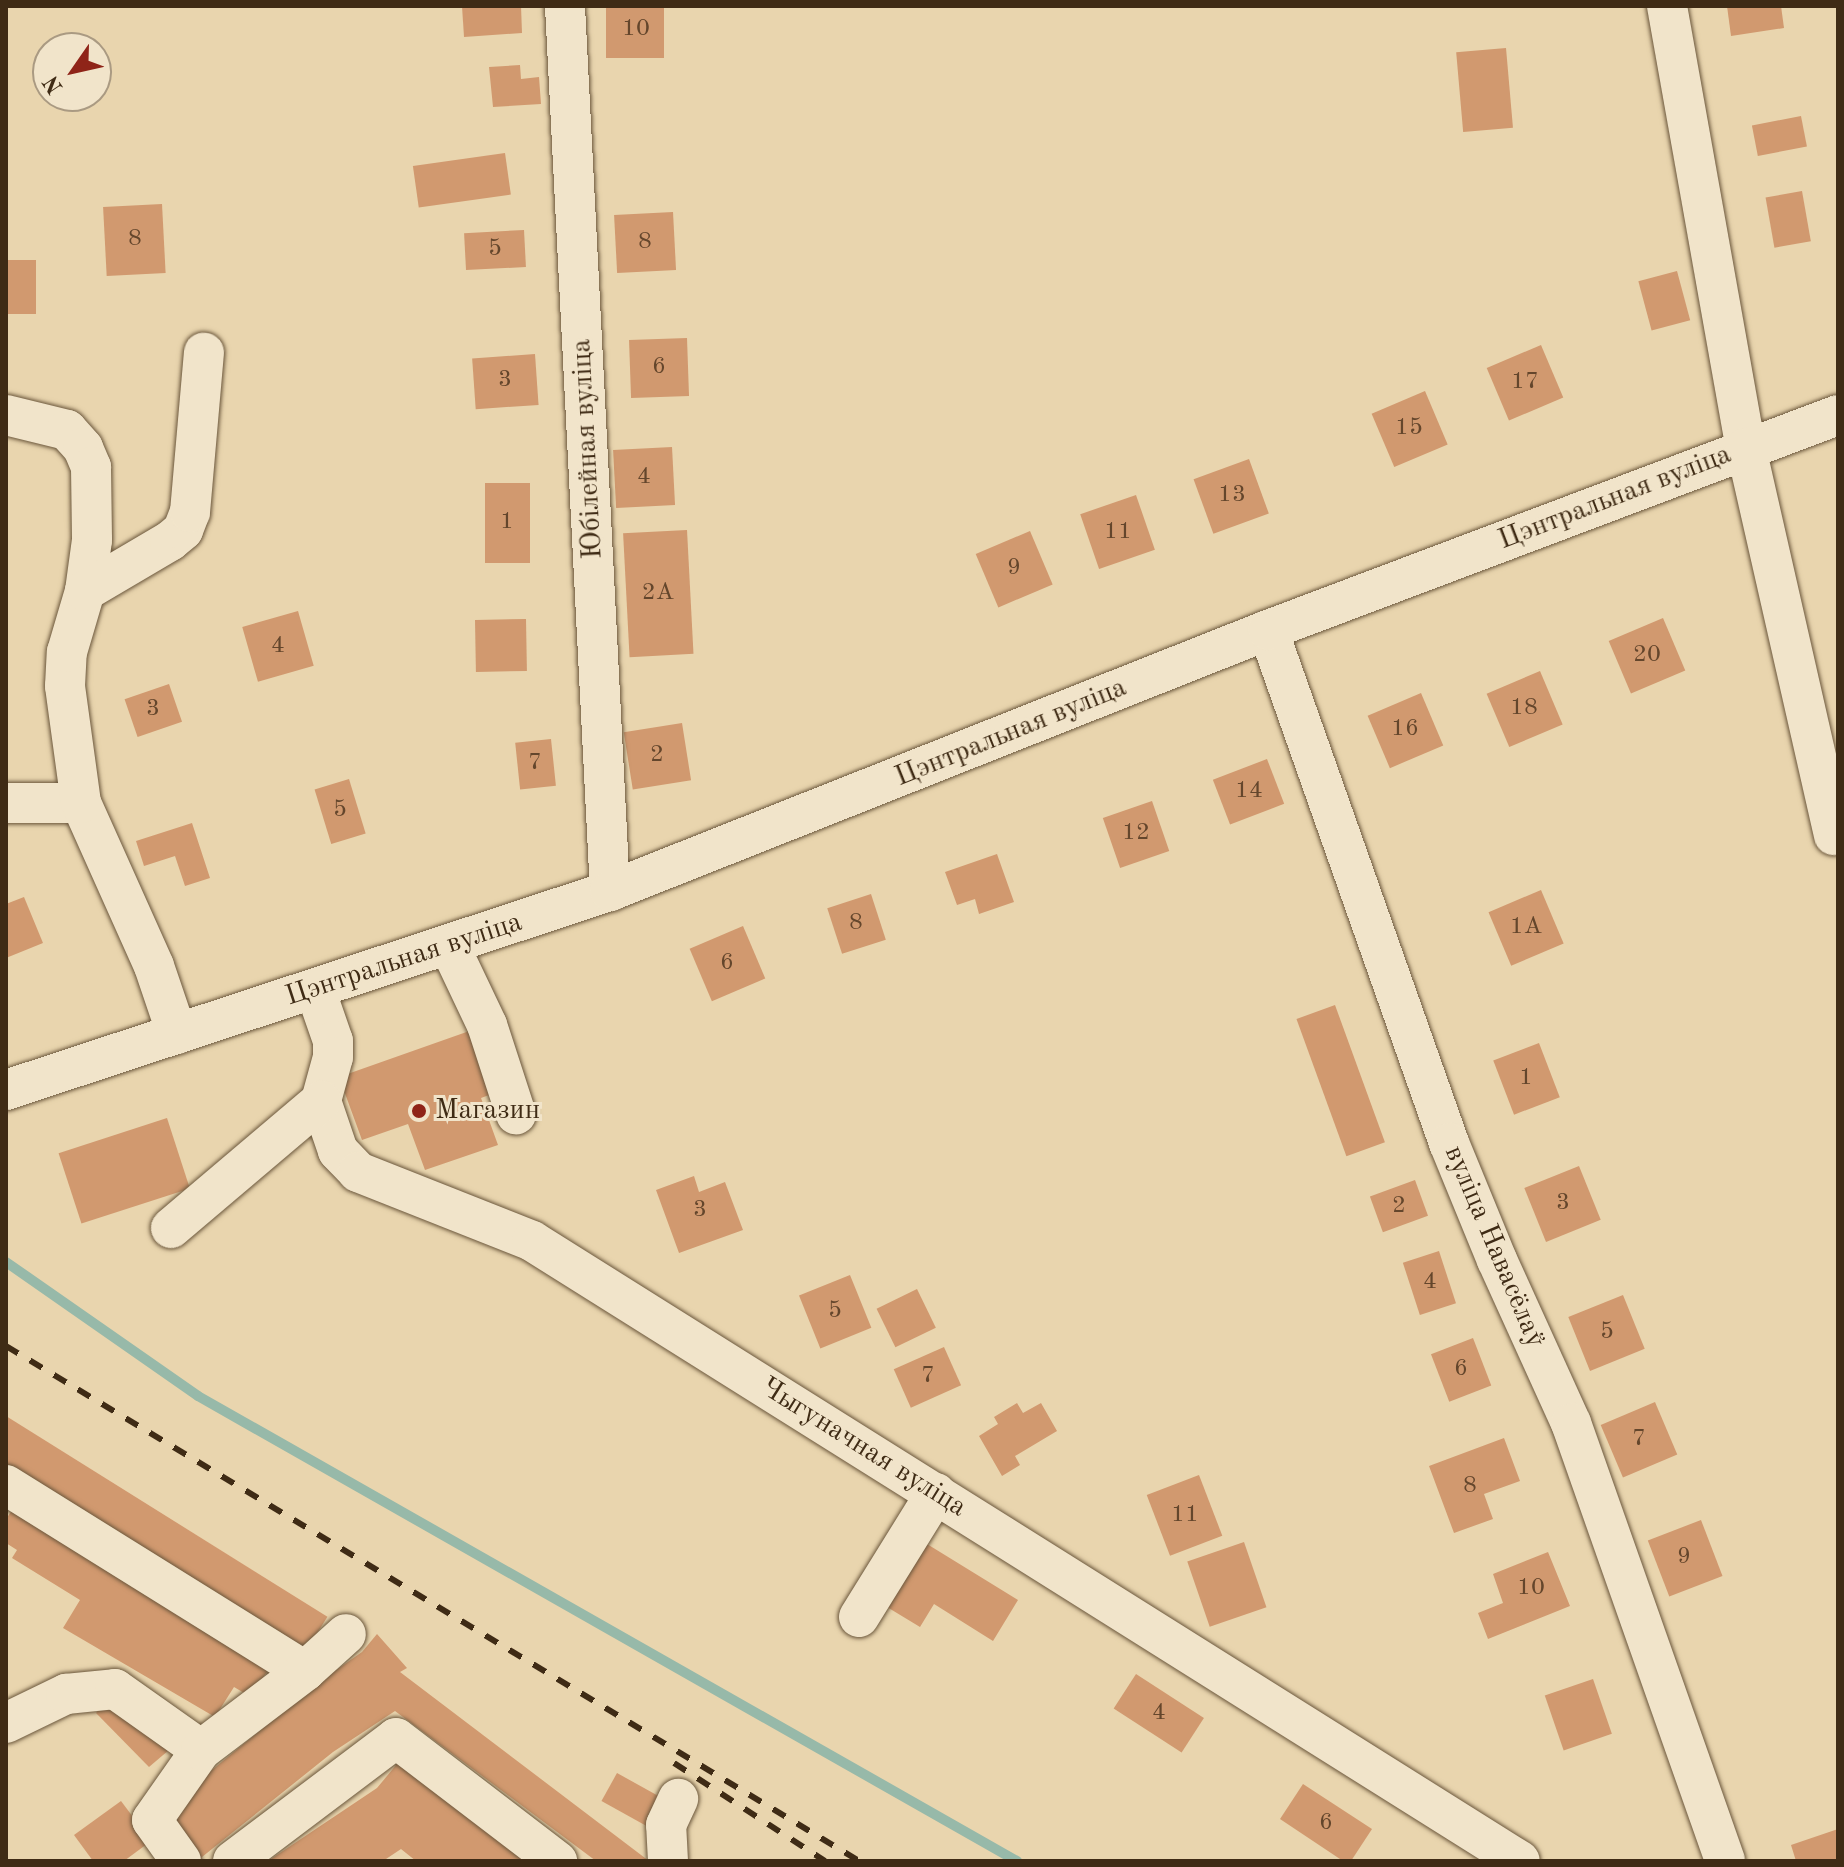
<!DOCTYPE html>
<meta charset="utf-8">
<style>
body{margin:0}
#map{position:relative;width:1844px;height:1867px;overflow:hidden;background:#e9d5ae;font-family:"Old Standard TT",serif}
div>[style]{position:absolute}
.stream>*{height:10px;margin:-5px;padding:0 5px;transform-origin:5px;border-radius:5px;background:#97b9a9}
.building>*{inset:0;background:#d1996f;transform-origin:0 0}
.roads{filter:drop-shadow(0 0 2px #6a563b) drop-shadow(0 0 2px #6a563b)}
.minor>*{height:40px;margin:-20px;padding:0 20px;transform-origin:20px;border-radius:20px;background:#f1e4ca}
.rail>*{height:6px;margin-top:-3px;transform-origin:0;background:repeating-linear-gradient(90deg,#3f2b15 0 14px,transparent 0 28px)}
.dots>*{width:22px;height:22px;translate:-50% -50%;box-sizing:border-box;border:4px solid #f1e4ca;border-radius:50%}
span{translate:-50% -50%;white-space:nowrap;text-align:center;line-height:1.15;-webkit-text-stroke:6px #f1e4ca;paint-order:stroke}
.number-label{font-size:24px;color:#64462c}
.number-label span{-webkit-text-stroke-width:0}
.street-label{font-size:28px;color:#3f2b15}
.poi-label{font-size:28px;color:#3f2b15}
.left{translate:0 -50%;text-align:left}
.frame{position:absolute;inset:0;border:8px solid #3f2b15;pointer-events:none}
.north{position:absolute;left:32px;top:32px;width:80px;height:80px;box-sizing:border-box;background:#f1e4ca;border:2px solid #aa9a82;border-radius:50%;rotate:236deg;font-size:22px;font-weight:700;line-height:32px;text-align:center;color:#3f2b15}
.north::after{content:'';display:block;margin:auto;width:28px;height:36px;background:#8f2418;clip-path:polygon(50% 0,100% 100%,50% 72%,0 100%)}
</style>
<div id="map">
<div class="stream">
<div style="left:6px;top:1262px;width:234px;rotate:34.9deg"></div>
<div style="left:198px;top:1396px;width:942px;rotate:29.59deg"></div>
</div>
<div class="building">
<div style="clip-path:polygon(462px 6px,521px 6px,522px 33px,464px 37px)"></div>
<div style="left:606px;top:6px;width:58px;height:52px"></div>
<div style="clip-path:polygon(1727px 6px,1781px 6px,1784px 28px,1731px 36px)"></div>
<div style="left:1506px;top:48px;width:80px;height:50px;rotate:85deg"></div>
<div style="clip-path:polygon(520px 65px,521px 79px,539px 77px,541px 104px,493px 107px,489px 67px)"></div>
<div style="left:1801px;top:116px;width:31px;height:50px;rotate:79deg"></div>
<div style="left:505px;top:153px;width:42px;height:93px;rotate:82deg"></div>
<div style="left:1802px;top:191px;width:51px;height:37px;rotate:80deg"></div>
<div style="left:162px;top:204px;width:69px;height:59px;rotate:87deg"></div>
<div style="left:673px;top:212px;width:58px;height:59px;rotate:87deg"></div>
<div style="left:524px;top:230px;width:37px;height:60px;rotate:87deg"></div>
<div style="left:6px;top:260px;width:30px;height:54px"></div>
<div style="left:1677px;top:271px;width:51px;height:40px;rotate:75deg"></div>
<div style="left:687px;top:338px;width:58px;height:58px;rotate:88deg"></div>
<div style="left:1541px;top:345px;width:57px;height:59px;rotate:67deg"></div>
<div style="left:535px;top:354px;width:51px;height:63px;rotate:86deg"></div>
<div style="left:1425px;top:391px;width:58px;height:58px;rotate:67deg"></div>
<div style="left:672px;top:447px;width:58px;height:59px;rotate:87deg"></div>
<div style="left:1249px;top:459px;width:58px;height:59px;rotate:70deg"></div>
<div style="left:485px;top:483px;width:45px;height:80px"></div>
<div style="left:1136px;top:495px;width:58px;height:59px;rotate:71deg"></div>
<div style="left:687px;top:530px;width:124px;height:64px;rotate:87deg"></div>
<div style="left:1030px;top:531px;width:58px;height:59px;rotate:67deg"></div>
<div style="left:298px;top:611px;width:57px;height:58px;rotate:74deg"></div>
<div style="left:1663px;top:618px;width:57px;height:59px;rotate:67deg"></div>
<div style="left:526px;top:619px;width:52px;height:51px;rotate:89deg"></div>
<div style="left:1540px;top:671px;width:58px;height:58px;rotate:67deg"></div>
<div style="left:169px;top:684px;width:40px;height:47px;rotate:71deg"></div>
<div style="left:1421px;top:693px;width:57px;height:58px;rotate:67deg"></div>
<div style="left:682px;top:723px;width:58px;height:59px;rotate:81deg"></div>
<div style="left:551px;top:739px;width:47px;height:36px;rotate:84deg"></div>
<div style="left:1267px;top:759px;width:48px;height:58px;rotate:69deg"></div>
<div style="left:349px;top:779px;width:57px;height:36px;rotate:73deg"></div>
<div style="left:1152px;top:801px;width:53px;height:52px;rotate:71deg"></div>
<div style="clip-path:polygon(192px 823px,210px 878px,185px 886px,175px 856px,144px 866px,136px 841px)"></div>
<div style="clip-path:polygon(997px 854px,1014px 902px,979px 914px,975px 899px,957px 905px,945px 872px)"></div>
<div style="left:1541px;top:890px;width:58px;height:57px;rotate:67deg"></div>
<div style="left:871px;top:894px;width:48px;height:46px;rotate:72deg"></div>
<div style="clip-path:polygon(24px 897px,43px 943px,6px 958px,6px 904px)"></div>
<div style="left:743px;top:926px;width:57px;height:58px;rotate:67deg"></div>
<div style="left:1335px;top:1005px;width:146px;height:41px;rotate:70deg"></div>
<div style="clip-path:polygon(475px 1029px,497px 1092px,481px 1098px,498px 1145px,425px 1170px,408px 1124px,362px 1140px,339px 1077px)"></div>
<div style="left:1539px;top:1043px;width:58px;height:49px;rotate:69deg"></div>
<div style="left:167px;top:1118px;width:74px;height:114px;rotate:72deg"></div>
<div style="left:1579px;top:1166px;width:58px;height:59px;rotate:68deg"></div>
<div style="clip-path:polygon(694px 1176px,699px 1192px,725px 1182px,743px 1230px,679px 1253px,656px 1190px)"></div>
<div style="left:1415px;top:1180px;width:38px;height:48px;rotate:70deg"></div>
<div style="left:1439px;top:1251px;width:55px;height:38px;rotate:72deg"></div>
<div style="left:850px;top:1275px;width:57px;height:55px;rotate:68deg"></div>
<div style="left:917px;top:1289px;width:43px;height:45px;rotate:64deg"></div>
<div style="left:1623px;top:1295px;width:58px;height:59px;rotate:68deg"></div>
<div style="left:1473px;top:1338px;width:51px;height:45px;rotate:69deg"></div>
<div style="left:944px;top:1347px;width:42px;height:55px;rotate:66deg"></div>
<div style="left:1655px;top:1402px;width:57px;height:59px;rotate:67deg"></div>
<div style="clip-path:polygon(1017px 1403px,1023px 1413px,1041px 1403px,1057px 1431px,1015px 1456px,1020px 1465px,1002px 1476px,979px 1436px,998px 1424px,994px 1417px)"></div>
<div style="left:6px;top:1416px;width:379px;height:40px;rotate:32deg"></div>
<div style="clip-path:polygon(1504px 1438px,1520px 1481px,1484px 1494px,1493px 1519px,1454px 1533px,1429px 1466px)"></div>
<div style="left:1199px;top:1475px;width:65px;height:56px;rotate:69deg"></div>
<div style="clip-path:polygon(15px 1506px,268px 1670px,251px 1697px,234px 1687px,215px 1717px,63px 1628px,80px 1600px,12px 1558px,17px 1550px,6px 1543px,6px 1519px)"></div>
<div style="left:1701px;top:1520px;width:60px;height:57px;rotate:69deg"></div>
<div style="left:1244px;top:1542px;width:69px;height:60px;rotate:71deg"></div>
<div style="clip-path:polygon(927px 1544px,1018px 1600px,993px 1641px,934px 1604px,920px 1627px,887px 1607px)"></div>
<div style="clip-path:polygon(1548px 1552px,1570px 1606px,1488px 1639px,1478px 1613px,1503px 1603px,1493px 1574px)"></div>
<div style="clip-path:polygon(377px 1634px,407px 1668px,400px 1672px,649px 1861px,596px 1861px,395px 1711px,333px 1752px,197px 1861px,161px 1812px,319px 1682px,362px 1652px)"></div>
<div style="left:1136px;top:1674px;width:81px;height:41px;rotate:33deg"></div>
<div style="left:1593px;top:1679px;width:58px;height:51px;rotate:71deg"></div>
<div style="clip-path:polygon(111px 1696px,169px 1750px,149px 1767px,96px 1713px)"></div>
<div style="clip-path:polygon(402px 1758px,527px 1861px,416px 1861px,401px 1849px,383px 1861px,268px 1861px,377px 1788px)"></div>
<div style="left:617px;top:1773px;width:51px;height:32px;rotate:29deg"></div>
<div style="clip-path:polygon(1303px 1784px,1372px 1829px,1351px 1861px,1343px 1861px,1280px 1819px)"></div>
<div style="clip-path:polygon(121px 1801px,151px 1841px,124px 1861px,93px 1861px,74px 1835px)"></div>
<div style="clip-path:polygon(1838px 1829px,1838px 1861px,1796px 1861px,1791px 1845px)"></div>
</div>
<div class="roads">
<div class="minor">
<div style="left:565px;top:6px;width:886px;rotate:87.09deg"></div>
<div style="left:1667px;top:6px;width:449px;rotate:79.9deg"></div>
<div style="left:1746px;top:448px;width:397px;rotate:77.2deg"></div>
<div style="left:6px;top:415px;width:63px;rotate:13.8deg"></div>
<div style="left:67px;top:430px;width:24px;rotate:48deg"></div>
<div style="left:83px;top:448px;width:21px;rotate:67deg"></div>
<div style="left:91px;top:467px;width:73px;rotate:89.2deg"></div>
<div style="left:92px;top:540px;width:51px;rotate:97.8deg"></div>
<div style="left:1268px;top:630px;width:544px;rotate:70.57deg"></div>
<div style="left:1449px;top:1143px;width:126px;rotate:67.7deg"></div>
<div style="left:1497px;top:1260px;width:179px;rotate:65.6deg"></div>
<div style="left:1571px;top:1423px;width:464px;rotate:70.6deg"></div>
<div style="left:6px;top:803px;width:75px"></div>
<div style="left:449px;top:945px;width:89px;rotate:64.6deg"></div>
<div style="left:487px;top:1025px;width:94px;rotate:72deg"></div>
<div style="left:315px;top:989px;width:55px;rotate:70.9deg"></div>
<div style="left:333px;top:1041px;width:16px;rotate:90deg"></div>
<div style="left:333px;top:1057px;width:46px;rotate:105.3deg"></div>
<div style="left:321px;top:1101px;width:53px;rotate:71.2deg"></div>
<div style="left:338px;top:1151px;width:29px;rotate:46deg"></div>
<div style="left:358px;top:1172px;width:187px;rotate:21.6deg"></div>
<div style="left:532px;top:1241px;width:1166px;rotate:32.11deg"></div>
<div style="left:177px;top:1034px;width:72px;rotate:-108.7deg"></div>
<div style="left:154px;top:966px;width:179px;rotate:-114.1deg"></div>
<div style="left:81px;top:803px;width:118px;rotate:-97.8deg"></div>
<div style="left:65px;top:686px;width:34px;rotate:-87deg"></div>
<div style="left:67px;top:652px;width:64px;rotate:-73.6deg"></div>
<div style="left:85px;top:591px;width:99px;rotate:-30.5deg"></div>
<div style="left:170px;top:541px;width:17px;rotate:-40deg"></div>
<div style="left:183px;top:530px;width:19px;rotate:-69deg"></div>
<div style="left:190px;top:512px;width:160px;rotate:-85deg"></div>
<div style="left:6px;top:1090px;width:636px;rotate:-18.24deg"></div>
<div style="left:610px;top:891px;width:708px;rotate:-21.64deg"></div>
<div style="left:1268px;top:630px;width:609px;rotate:-20.67deg"></div>
<div style="left:171px;top:1228px;width:197px;rotate:-40.3deg"></div>
<div style="left:6px;top:1485px;width:352px;rotate:31.9deg"></div>
<div style="left:859px;top:1617px;width:146px;rotate:-58.2deg"></div>
<div style="left:6px;top:1723px;width:67px;rotate:-25.8deg"></div>
<div style="left:66px;top:1694px;width:49px;rotate:-5.8deg"></div>
<div style="left:115px;top:1689px;width:105px;rotate:35.3deg"></div>
<div style="left:181px;top:1861px;width:50px;rotate:-125.3deg"></div>
<div style="left:152px;top:1820px;width:85px;rotate:-55deg"></div>
<div style="left:201px;top:1750px;width:131px;rotate:-37.2deg"></div>
<div style="left:305px;top:1671px;width:55px;rotate:-42.1deg"></div>
<div style="left:233px;top:1861px;width:204px;rotate:-37deg"></div>
<div style="left:396px;top:1738px;width:203px;rotate:37.4deg"></div>
<div style="left:668px;top:1861px;width:36px;rotate:-93deg"></div>
<div style="left:666px;top:1825px;width:29px;rotate:-65deg"></div>
</div>
</div>
<div class="rail">
<div style="left:6px;top:1346px;width:996px;rotate:31.12deg"></div>
<div style="left:674px;top:1763px;width:180px;rotate:33deg"></div>
</div>
<div class="dots">
<div style="left:419px;top:1111px;background:#8f2418"></div>
</div>
<div class="number-label">
<span style="left:636px;top:30px">10</span>
<span style="left:135px;top:240px">8</span>
<span style="left:645px;top:243px">8</span>
<span style="left:495px;top:250px">5</span>
<span style="left:659px;top:368px">6</span>
<span style="left:505px;top:381px">3</span>
<span style="left:1525px;top:383px">17</span>
<span style="left:1409px;top:429px">15</span>
<span style="left:644px;top:478px">4</span>
<span style="left:1232px;top:496px">13</span>
<span style="left:507px;top:523px">1</span>
<span style="left:1118px;top:533px">11</span>
<span style="left:1014px;top:569px">9</span>
<span style="left:658px;top:594px">2А</span>
<span style="left:278px;top:647px">4</span>
<span style="left:1647px;top:656px">20</span>
<span style="left:1524px;top:709px">18</span>
<span style="left:153px;top:710px">3</span>
<span style="left:1405px;top:730px">16</span>
<span style="left:657px;top:756px">2</span>
<span style="left:535px;top:764px">7</span>
<span style="left:1249px;top:792px">14</span>
<span style="left:340px;top:811px">5</span>
<span style="left:1136px;top:834px">12</span>
<span style="left:856px;top:924px">8</span>
<span style="left:1526px;top:928px">1А</span>
<span style="left:727px;top:964px">6</span>
<span style="left:1526px;top:1079px">1</span>
<span style="left:1563px;top:1204px">3</span>
<span style="left:1399px;top:1207px">2</span>
<span style="left:700px;top:1211px">3</span>
<span style="left:1430px;top:1283px">4</span>
<span style="left:835px;top:1312px">5</span>
<span style="left:1607px;top:1333px">5</span>
<span style="left:1461px;top:1370px">6</span>
<span style="left:928px;top:1377px">7</span>
<span style="left:1639px;top:1440px">7</span>
<span style="left:1470px;top:1487px">8</span>
<span style="left:1185px;top:1516px">11</span>
<span style="left:1684px;top:1558px">9</span>
<span style="left:1531px;top:1589px">10</span>
<span style="left:1159px;top:1714px">4</span>
<span style="left:1326px;top:1824px">6</span>
</div>
<div class="street-label">
<span style="left:588px;top:449px;rotate:-93deg">Юбілейная вуліца</span>
<span style="left:1615px;top:498px;rotate:-21deg">Цэнтральная вуліца</span>
<span style="left:1011px;top:733px;rotate:-22deg">Цэнтральная вуліца</span>
<span style="left:404px;top:960px;rotate:-18deg">Цэнтральная вуліца</span>
<span style="left:1494px;top:1247px;rotate:67deg">вуліца Навасёлаў</span>
<span style="left:863px;top:1448px;rotate:32deg">Чыгуначная вуліца</span>
</div>
<div class="poi-label">
<span class="left" style="left:435px;top:1111px">Магазин</span>
</div>
<div class="frame"></div>
<div class="north">N</div>
</div>
